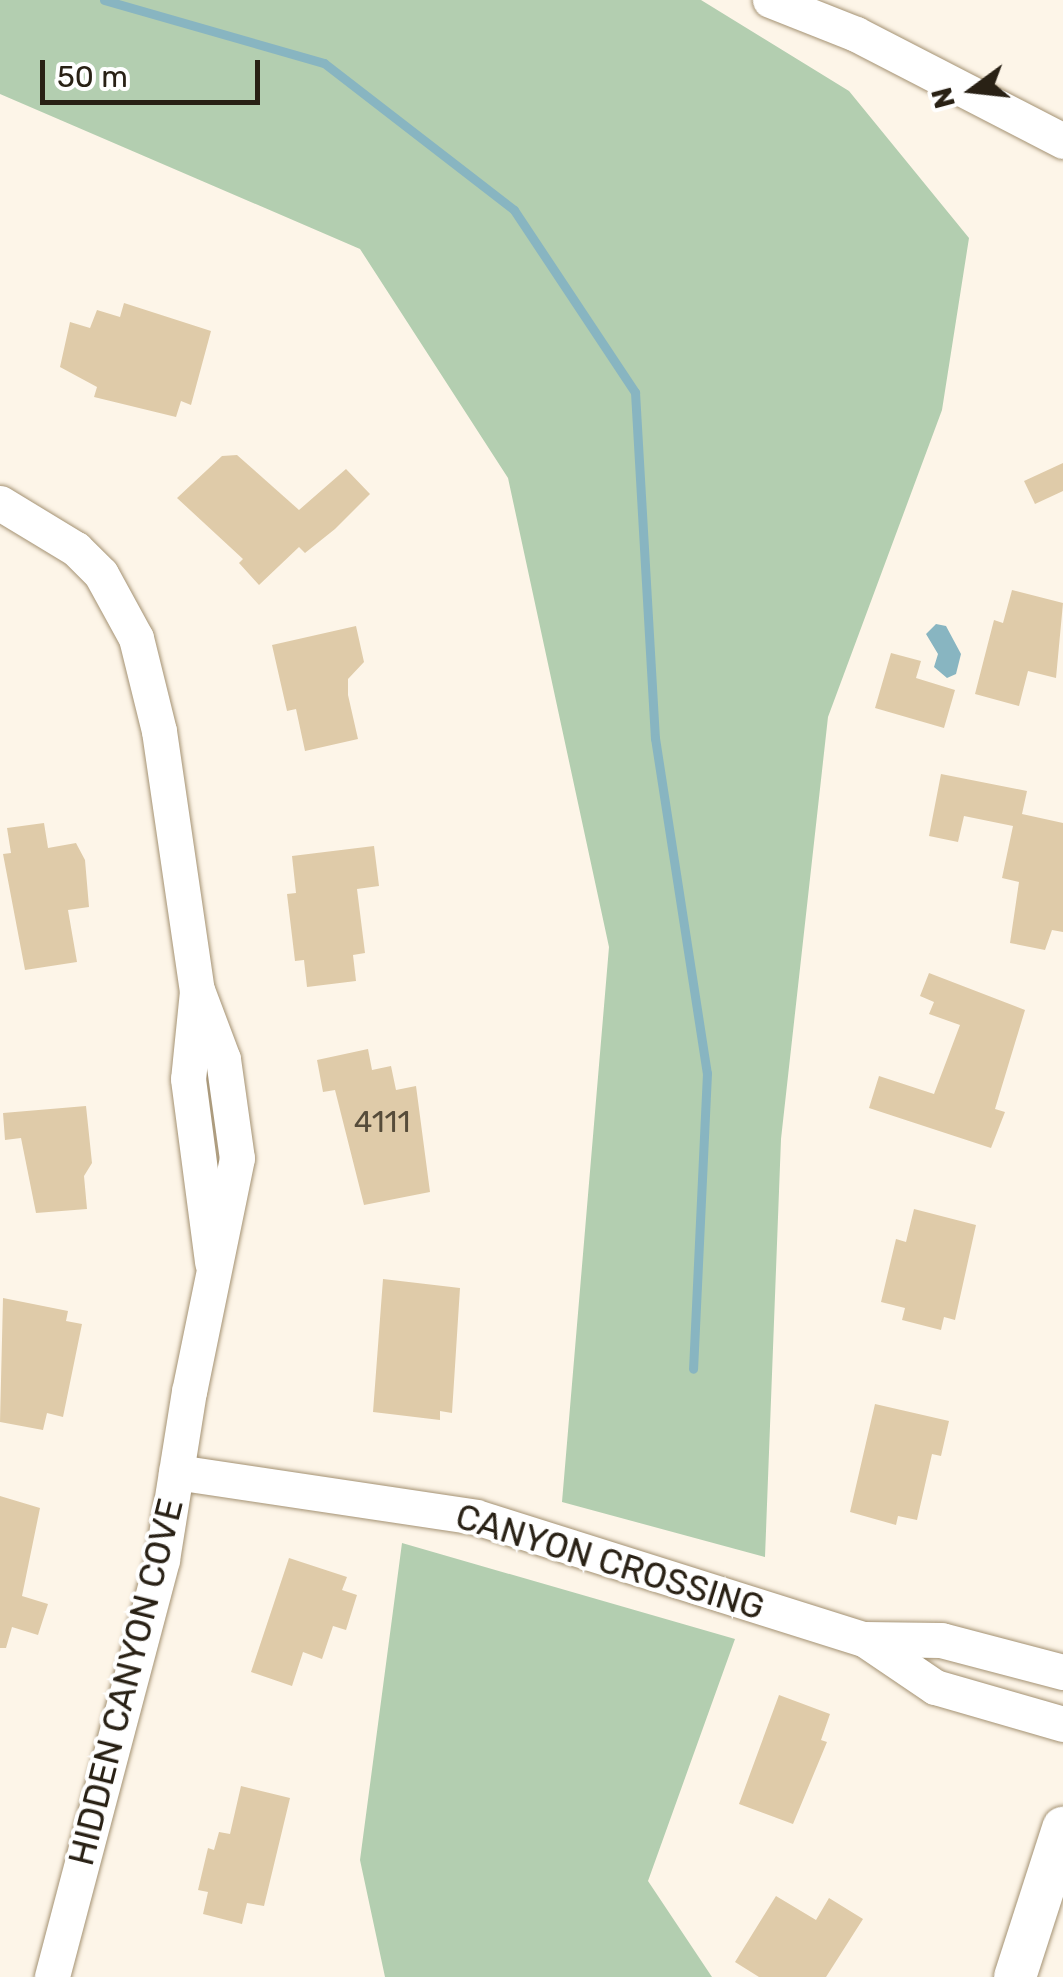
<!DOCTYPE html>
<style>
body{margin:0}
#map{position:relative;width:1063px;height:1977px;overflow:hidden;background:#fdf5e8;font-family:Rubik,sans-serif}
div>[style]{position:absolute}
.forest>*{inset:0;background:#b3ceb0}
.water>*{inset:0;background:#88b5c1}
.stream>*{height:9px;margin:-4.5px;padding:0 4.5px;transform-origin:4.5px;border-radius:4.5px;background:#88b5c1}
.building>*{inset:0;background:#dfcba9}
.roads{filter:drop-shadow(0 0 2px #a49273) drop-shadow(0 0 2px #a49273)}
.minor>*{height:35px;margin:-17.5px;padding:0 17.5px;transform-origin:17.5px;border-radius:17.5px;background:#fff}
.tertiary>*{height:42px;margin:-21px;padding:0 21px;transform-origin:21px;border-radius:21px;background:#fff}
span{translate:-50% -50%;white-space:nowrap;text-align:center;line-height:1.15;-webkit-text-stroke:8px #fff;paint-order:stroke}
.number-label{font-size:30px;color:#564c3a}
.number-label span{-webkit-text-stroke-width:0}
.street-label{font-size:35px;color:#292115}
.north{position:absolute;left:923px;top:40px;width:100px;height:100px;-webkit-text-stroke:8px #fff;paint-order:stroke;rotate:255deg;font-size:28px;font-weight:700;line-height:40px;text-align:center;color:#292115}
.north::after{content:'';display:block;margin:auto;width:35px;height:45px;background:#292115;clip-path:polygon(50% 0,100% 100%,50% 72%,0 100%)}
.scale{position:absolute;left:40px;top:60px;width:220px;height:45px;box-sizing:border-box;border:5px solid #292115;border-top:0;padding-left:12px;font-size:30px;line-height:35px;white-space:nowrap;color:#292115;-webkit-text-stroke:8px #fff;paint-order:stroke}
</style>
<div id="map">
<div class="forest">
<div style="clip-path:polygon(0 0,701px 0,849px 91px,969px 238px,942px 410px,828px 717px,781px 1139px,765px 1557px,562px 1502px,609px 947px,508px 478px,360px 249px,0 94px)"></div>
<div style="clip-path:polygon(402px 1543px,735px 1639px,648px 1881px,712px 1977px,385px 1977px,360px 1860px)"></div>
</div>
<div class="water">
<div style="clip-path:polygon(936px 624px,946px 626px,961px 654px,956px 674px,947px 678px,934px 667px,938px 654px,926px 634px)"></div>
</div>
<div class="stream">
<div style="left:104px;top:0;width:229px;rotate:16deg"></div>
<div style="left:324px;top:63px;width:240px;rotate:37.7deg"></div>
<div style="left:514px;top:210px;width:219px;rotate:56.4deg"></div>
<div style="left:635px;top:392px;width:347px;rotate:86.7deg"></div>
<div style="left:655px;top:738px;width:339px;rotate:81.2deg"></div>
<div style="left:707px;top:1073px;width:296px;rotate:92.7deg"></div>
</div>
<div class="building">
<div style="clip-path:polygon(124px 303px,211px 331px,191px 405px,181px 401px,176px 417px,94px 397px,97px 387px,60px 367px,70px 322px,90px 328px,97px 310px,120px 317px)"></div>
<div style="clip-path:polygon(237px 455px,299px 510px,346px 469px,370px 494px,335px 529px,305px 553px,299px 547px,259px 585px,239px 563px,243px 559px,177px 498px,222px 456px)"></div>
<div style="clip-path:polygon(1063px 463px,1063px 491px,1035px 504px,1024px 481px)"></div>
<div style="clip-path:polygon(1012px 590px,1063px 603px,1056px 678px,1028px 671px,1019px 706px,975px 694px,994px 620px,1003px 623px)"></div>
<div style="clip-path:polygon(356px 626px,364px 662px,348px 679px,348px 695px,358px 739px,305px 751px,296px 709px,287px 711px,272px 645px)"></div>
<div style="clip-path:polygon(891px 653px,921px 661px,916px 678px,955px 690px,944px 728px,875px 708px)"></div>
<div style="clip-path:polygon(941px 774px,1027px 791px,1022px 814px,1063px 823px,1063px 932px,1052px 930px,1045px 950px,1010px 943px,1019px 882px,1002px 878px,1013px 826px,964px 816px,958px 842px,929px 836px)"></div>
<div style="clip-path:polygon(44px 823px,48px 848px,76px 843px,85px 860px,89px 907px,68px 910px,77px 962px,25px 970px,3px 854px,11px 853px,7px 828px)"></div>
<div style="clip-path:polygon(374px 846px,379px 886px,357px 889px,365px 953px,353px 955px,356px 981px,307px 987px,304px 960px,295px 961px,287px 894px,296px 893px,292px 856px)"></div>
<div style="clip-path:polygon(929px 973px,1025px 1010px,995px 1109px,1005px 1112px,991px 1148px,869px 1108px,879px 1076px,934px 1094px,960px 1025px,929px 1014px,934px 1002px,920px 996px)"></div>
<div style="clip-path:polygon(368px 1049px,372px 1070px,391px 1066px,396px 1090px,416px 1086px,430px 1192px,364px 1205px,335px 1090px,323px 1092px,317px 1060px)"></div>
<div style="clip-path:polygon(86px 1106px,92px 1163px,84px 1176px,87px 1209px,36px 1213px,21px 1138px,5px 1140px,3px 1113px)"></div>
<div style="clip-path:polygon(914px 1209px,976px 1225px,955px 1320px,944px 1317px,941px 1330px,902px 1320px,905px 1308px,881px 1302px,896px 1239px,906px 1242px)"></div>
<div style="clip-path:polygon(383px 1279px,460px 1288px,452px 1413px,440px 1411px,440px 1420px,373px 1412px)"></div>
<div style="clip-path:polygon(3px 1298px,68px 1311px,66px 1321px,82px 1324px,63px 1417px,47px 1413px,43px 1430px,0 1422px)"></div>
<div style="clip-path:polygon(875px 1404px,949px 1421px,941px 1456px,932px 1454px,917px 1520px,898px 1516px,896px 1525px,850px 1512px)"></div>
<div style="clip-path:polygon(0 1496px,40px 1508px,22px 1596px,48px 1604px,38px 1635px,12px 1627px,6px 1648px,0 1648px)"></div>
<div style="clip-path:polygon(289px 1558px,347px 1577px,342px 1590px,357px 1595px,346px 1630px,333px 1626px,322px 1659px,303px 1652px,292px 1686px,251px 1672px)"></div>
<div style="clip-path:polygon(779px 1695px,830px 1714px,821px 1740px,827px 1742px,793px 1824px,739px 1804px)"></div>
<div style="clip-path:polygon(241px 1786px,290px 1798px,264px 1906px,247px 1903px,242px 1924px,203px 1914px,208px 1892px,198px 1890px,208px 1848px,214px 1850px,219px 1832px,230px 1834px)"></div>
<div style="clip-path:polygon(776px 1896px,816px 1920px,829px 1898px,863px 1919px,826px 1977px,759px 1977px,735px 1962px)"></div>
</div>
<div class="roads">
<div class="minor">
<div style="left:770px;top:0;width:92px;rotate:21.6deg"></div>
<div style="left:856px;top:34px;width:233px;rotate:27.3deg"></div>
<div style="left:0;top:503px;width:89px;rotate:31.2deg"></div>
<div style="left:76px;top:549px;width:35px;rotate:45deg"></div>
<div style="left:101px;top:574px;width:73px;rotate:61.3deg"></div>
<div style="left:136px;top:638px;width:96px;rotate:76.1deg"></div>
<div style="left:159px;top:731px;width:262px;rotate:81.7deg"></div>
<div style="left:197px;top:990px;width:74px;rotate:69.4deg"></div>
<div style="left:223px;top:1059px;width:100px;rotate:82deg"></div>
<div style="left:237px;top:1158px;width:238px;rotate:101.6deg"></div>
<div style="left:189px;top:1391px;width:171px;rotate:99.1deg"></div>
<div style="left:162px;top:1560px;width:431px;rotate:104.8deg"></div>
<div style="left:197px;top:991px;width:88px;rotate:95.8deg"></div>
<div style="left:188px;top:1079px;width:185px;rotate:82.5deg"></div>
<div style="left:176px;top:1472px;width:303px;rotate:8.5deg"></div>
<div style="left:476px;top:1517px;width:407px;rotate:17.5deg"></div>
<div style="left:864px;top:1639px;width:77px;rotate:0.7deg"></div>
<div style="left:941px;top:1640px;width:126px;rotate:14.7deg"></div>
<div style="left:864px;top:1639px;width:86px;rotate:34.1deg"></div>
<div style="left:935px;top:1687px;width:133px;rotate:16.1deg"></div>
</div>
<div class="tertiary">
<div style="left:1015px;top:1977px;width:157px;rotate:-72.1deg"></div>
</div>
</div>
<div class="number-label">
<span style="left:382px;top:1122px">4111</span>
</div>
<div class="street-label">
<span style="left:610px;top:1562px;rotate:17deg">CANYON CROSSING</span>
<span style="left:126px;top:1682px;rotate:-76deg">HIDDEN CANYON COVE</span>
</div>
<div class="north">N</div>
<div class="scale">50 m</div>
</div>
